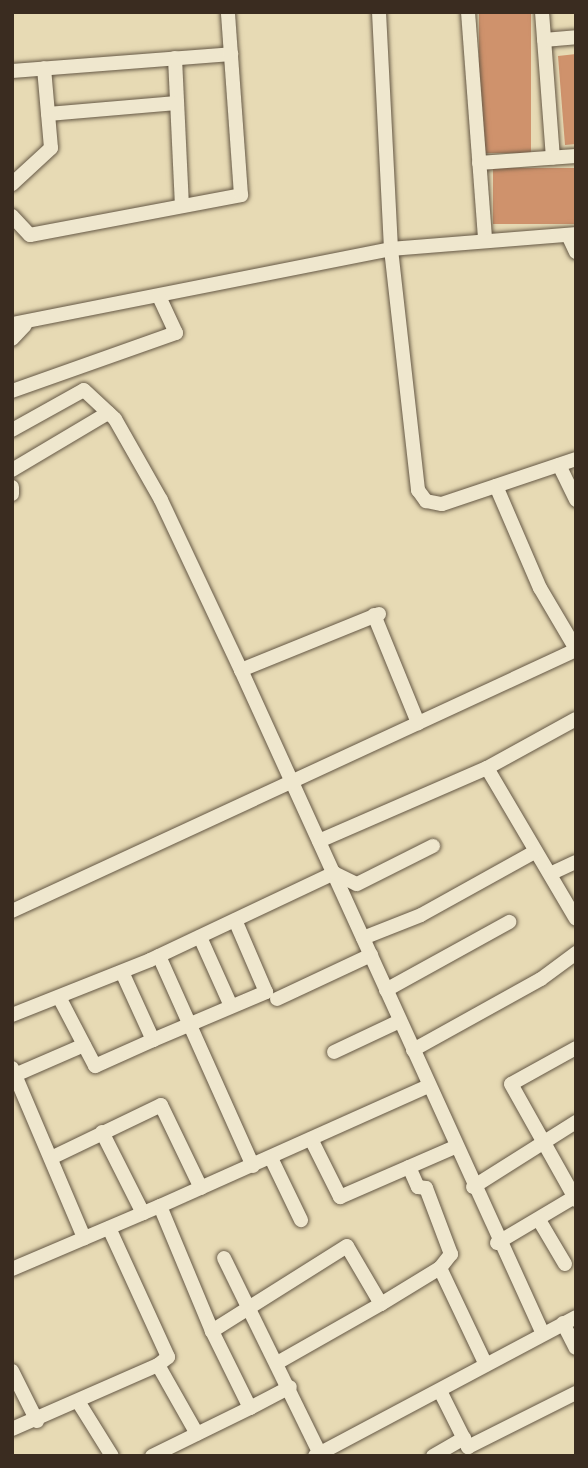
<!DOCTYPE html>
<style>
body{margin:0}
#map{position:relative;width:588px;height:1468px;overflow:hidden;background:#e7dab4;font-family:"IM FELL DW Pica",serif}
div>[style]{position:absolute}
.building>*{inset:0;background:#cf926c;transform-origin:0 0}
.roads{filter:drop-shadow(0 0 2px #655845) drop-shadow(0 0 2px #655845)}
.minor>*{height:14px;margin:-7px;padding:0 7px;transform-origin:7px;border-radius:7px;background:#efe7ce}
span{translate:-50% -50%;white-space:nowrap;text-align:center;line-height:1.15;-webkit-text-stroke:5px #efe7ce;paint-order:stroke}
.frame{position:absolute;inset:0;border:14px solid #3a2c20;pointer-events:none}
</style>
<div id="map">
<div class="building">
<div style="left:479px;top:12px;width:52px;height:141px"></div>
<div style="clip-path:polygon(576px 54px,576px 144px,565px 145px,558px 56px)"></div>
<div style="left:576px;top:168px;width:56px;height:83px;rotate:90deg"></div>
</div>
<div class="roads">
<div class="minor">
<div style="left:379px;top:12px;width:237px;rotate:87.1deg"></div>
<div style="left:391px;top:249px;width:243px;rotate:83.6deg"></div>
<div style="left:418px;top:490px;width:14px;rotate:54deg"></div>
<div style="left:426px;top:501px;width:16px;rotate:11deg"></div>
<div style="left:442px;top:504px;width:141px;rotate:-18.6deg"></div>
<div style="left:468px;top:12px;width:229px;rotate:85.7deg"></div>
<div style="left:542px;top:12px;width:146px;rotate:85.7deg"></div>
<div style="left:544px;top:40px;width:32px;rotate:-5deg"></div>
<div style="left:175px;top:58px;width:148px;rotate:87.3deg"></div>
<div style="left:12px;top:71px;width:220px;rotate:-4.4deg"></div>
<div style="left:48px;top:114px;width:129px;rotate:-4.9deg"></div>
<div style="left:479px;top:163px;width:97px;rotate:-4.1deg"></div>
<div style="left:12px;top:184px;width:53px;rotate:-42.7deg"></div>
<div style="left:51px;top:148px;width:80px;rotate:-95deg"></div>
<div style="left:12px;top:216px;width:26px;rotate:47deg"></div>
<div style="left:30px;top:235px;width:215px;rotate:-10.7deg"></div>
<div style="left:241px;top:195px;width:183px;rotate:-94.1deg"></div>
<div style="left:568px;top:235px;width:19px;rotate:65deg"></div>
<div style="left:12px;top:324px;width:386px;rotate:-11.2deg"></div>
<div style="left:391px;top:249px;width:186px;rotate:-4.6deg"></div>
<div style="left:12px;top:339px;width:19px;rotate:-47deg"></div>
<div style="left:12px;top:391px;width:174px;rotate:-19.5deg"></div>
<div style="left:176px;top:333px;width:40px;rotate:-115deg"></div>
<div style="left:12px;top:430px;width:82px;rotate:-29.1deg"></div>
<div style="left:84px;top:390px;width:42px;rotate:43.1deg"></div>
<div style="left:115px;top:419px;width:93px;rotate:60.4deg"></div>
<div style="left:161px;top:500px;width:188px;rotate:64.8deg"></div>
<div style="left:241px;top:670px;width:729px;rotate:65.54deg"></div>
<div style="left:559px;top:465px;width:39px;rotate:64deg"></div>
<div style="left:12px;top:470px;width:112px;rotate:-30.7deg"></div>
<div style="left:496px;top:486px;width:111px;rotate:66.7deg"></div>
<div style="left:540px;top:588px;width:71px;rotate:59.5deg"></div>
<div style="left:12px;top:487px;width:7px;rotate:90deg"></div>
<div style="left:374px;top:615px;width:117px;rotate:67.8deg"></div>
<div style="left:241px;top:670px;width:149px;rotate:-22.1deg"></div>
<div style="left:576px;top:719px;width:102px;rotate:151.2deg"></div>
<div style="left:487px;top:768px;width:175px;rotate:59.5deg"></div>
<div style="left:319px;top:841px;width:183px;rotate:-23.5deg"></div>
<div style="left:552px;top:873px;width:26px;rotate:-25deg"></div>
<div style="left:12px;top:911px;width:621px;rotate:-24.83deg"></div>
<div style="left:200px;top:937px;width:76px;rotate:65.8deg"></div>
<div style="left:363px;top:938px;width:62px;rotate:-21.6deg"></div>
<div style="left:421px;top:915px;width:128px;rotate:-29deg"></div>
<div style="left:159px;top:956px;width:230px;rotate:65.9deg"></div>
<div style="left:122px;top:972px;width:75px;rotate:65.5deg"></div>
<div style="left:153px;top:1040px;width:123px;rotate:-23deg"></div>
<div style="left:266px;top:992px;width:78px;rotate:-113.3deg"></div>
<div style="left:386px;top:990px;width:141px;rotate:-28.9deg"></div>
<div style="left:59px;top:997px;width:78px;rotate:62.4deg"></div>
<div style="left:95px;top:1066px;width:64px;rotate:-24.1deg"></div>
<div style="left:277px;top:999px;width:104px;rotate:-25.1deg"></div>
<div style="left:12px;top:1015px;width:149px;rotate:-21.7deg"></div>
<div style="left:150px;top:960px;width:204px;rotate:-25.3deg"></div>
<div style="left:334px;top:873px;width:25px;rotate:26deg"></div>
<div style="left:357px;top:884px;width:85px;rotate:-26.6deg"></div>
<div style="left:576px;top:1048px;width:74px;rotate:151deg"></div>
<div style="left:511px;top:1084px;width:133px;rotate:60.7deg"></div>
<div style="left:413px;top:1050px;width:146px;rotate:-29deg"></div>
<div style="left:541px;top:979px;width:44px;rotate:-36.6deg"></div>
<div style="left:334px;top:1052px;width:73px;rotate:-25.2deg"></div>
<div style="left:12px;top:1068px;width:185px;rotate:67deg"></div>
<div style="left:15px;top:1075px;width:75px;rotate:-23.5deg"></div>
<div style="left:102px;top:1132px;width:91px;rotate:63.2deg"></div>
<div style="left:311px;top:1139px;width:65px;rotate:63.4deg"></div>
<div style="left:340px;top:1197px;width:125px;rotate:-23.5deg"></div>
<div style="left:51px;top:1158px;width:122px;rotate:-25.7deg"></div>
<div style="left:161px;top:1105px;width:92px;rotate:64.3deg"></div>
<div style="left:271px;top:1158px;width:69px;rotate:64.2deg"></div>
<div style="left:409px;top:1167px;width:22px;rotate:66deg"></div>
<div style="left:418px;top:1187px;width:8px;rotate:7deg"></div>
<div style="left:426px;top:1188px;width:71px;rotate:69.3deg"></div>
<div style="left:451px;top:1254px;width:18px;rotate:128deg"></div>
<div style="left:440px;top:1268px;width:107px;rotate:64.6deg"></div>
<div style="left:473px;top:1187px;width:122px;rotate:-32.3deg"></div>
<div style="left:539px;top:1220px;width:51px;rotate:59.4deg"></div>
<div style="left:109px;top:1228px;width:142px;rotate:65.4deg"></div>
<div style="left:168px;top:1357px;width:13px;rotate:141deg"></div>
<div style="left:497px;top:1243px;width:92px;rotate:-30.7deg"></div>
<div style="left:224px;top:1258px;width:220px;rotate:63.9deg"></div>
<div style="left:12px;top:1269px;width:161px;rotate:-23.1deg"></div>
<div style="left:381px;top:1304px;width:69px;rotate:-31.4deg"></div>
<div style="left:563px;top:1323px;width:28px;rotate:63deg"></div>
<div style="left:212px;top:1331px;width:135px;rotate:-112.6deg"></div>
<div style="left:160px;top:1206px;width:294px;rotate:-24.1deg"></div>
<div style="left:277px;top:1363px;width:120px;rotate:-29.6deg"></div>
<div style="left:381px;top:1304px;width:67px;rotate:-120.4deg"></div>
<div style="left:347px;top:1246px;width:160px;rotate:147.8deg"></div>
<div style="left:212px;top:1331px;width:86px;rotate:63.7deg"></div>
<div style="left:250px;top:1408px;width:45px;rotate:-27.7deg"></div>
<div style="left:12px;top:1371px;width:56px;rotate:63.4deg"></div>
<div style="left:440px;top:1391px;width:63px;rotate:63.4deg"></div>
<div style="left:468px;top:1447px;width:121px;rotate:-26.6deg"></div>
<div style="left:79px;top:1403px;width:62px;rotate:58.1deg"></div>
<div style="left:12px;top:1429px;width:159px;rotate:-23.7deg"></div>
<div style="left:158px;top:1365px;width:79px;rotate:60.5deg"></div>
<div style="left:152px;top:1456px;width:109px;rotate:-26.1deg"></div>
<div style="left:315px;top:1456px;width:296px;rotate:-28deg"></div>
<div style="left:433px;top:1456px;width:36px;rotate:-30deg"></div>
</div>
</div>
<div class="frame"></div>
</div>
